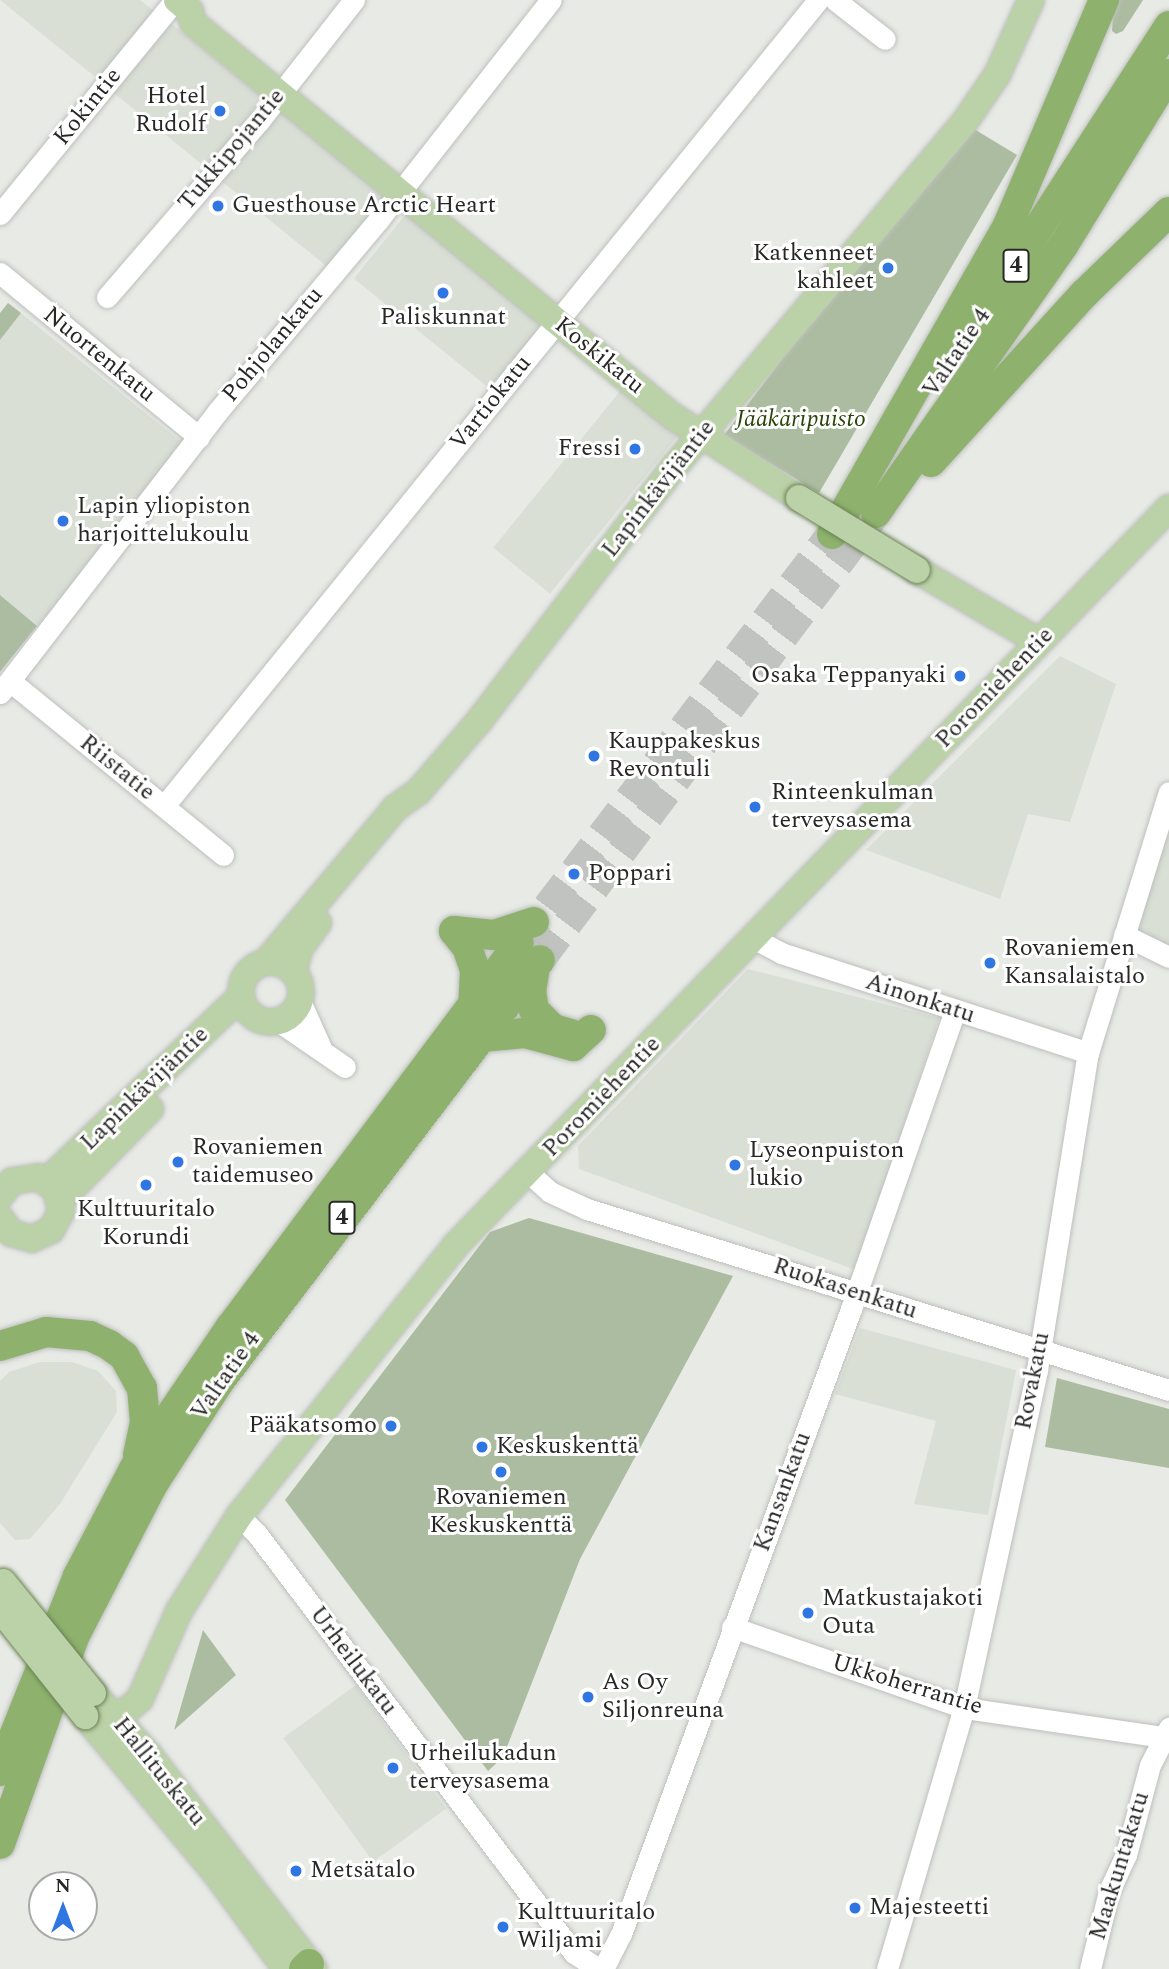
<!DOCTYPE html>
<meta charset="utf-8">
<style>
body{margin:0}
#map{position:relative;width:1169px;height:1969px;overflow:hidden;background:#e8eae6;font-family:Spectral,serif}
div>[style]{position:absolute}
.built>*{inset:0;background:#d9dfd5;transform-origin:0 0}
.green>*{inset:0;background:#acbca0}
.highway-tunnel>*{height:30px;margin-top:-15px;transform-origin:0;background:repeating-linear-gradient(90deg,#c1c3c0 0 30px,transparent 0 45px)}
.roads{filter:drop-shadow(0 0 2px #bdbfbc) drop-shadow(0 0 2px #bdbfbc)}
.minor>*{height:21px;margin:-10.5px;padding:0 10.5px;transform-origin:10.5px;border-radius:10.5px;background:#fff}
.major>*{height:26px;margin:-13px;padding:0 13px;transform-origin:13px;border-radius:13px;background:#bbd1a7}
.major>.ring{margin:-13px;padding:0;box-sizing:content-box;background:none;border:26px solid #bbd1a7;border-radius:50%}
.highway>*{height:30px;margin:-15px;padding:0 15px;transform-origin:15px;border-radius:15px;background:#8eb26d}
.bridges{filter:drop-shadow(0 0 2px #6a8254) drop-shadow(0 0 2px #6a8254)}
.major-bridge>*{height:26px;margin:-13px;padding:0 13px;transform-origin:13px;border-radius:13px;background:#bbd1a7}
.dots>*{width:19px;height:19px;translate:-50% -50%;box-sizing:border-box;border:4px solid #fff;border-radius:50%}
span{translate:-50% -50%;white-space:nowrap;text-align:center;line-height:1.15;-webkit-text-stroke:6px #fff;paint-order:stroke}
.shield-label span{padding:2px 5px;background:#fff;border:2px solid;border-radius:5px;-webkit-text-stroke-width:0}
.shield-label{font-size:23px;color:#272826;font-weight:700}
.poi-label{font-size:24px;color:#272826}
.right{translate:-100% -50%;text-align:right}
.left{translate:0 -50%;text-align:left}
.street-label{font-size:24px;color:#272826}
.park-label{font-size:24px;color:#2a4507;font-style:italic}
.north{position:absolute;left:28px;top:1871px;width:70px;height:70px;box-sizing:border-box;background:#fff;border:2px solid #a9a9a8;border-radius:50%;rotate:0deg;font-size:19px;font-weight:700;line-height:28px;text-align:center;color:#272826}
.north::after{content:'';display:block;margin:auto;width:24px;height:32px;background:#3076e3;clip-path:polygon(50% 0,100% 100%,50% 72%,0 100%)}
</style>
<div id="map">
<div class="built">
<div style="clip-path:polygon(0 0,140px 0,154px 11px,99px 80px)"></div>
<div style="left:168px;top:21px;width:122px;height:90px;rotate:39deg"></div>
<div style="left:277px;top:109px;width:146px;height:91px;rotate:39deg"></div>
<div style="left:406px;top:214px;width:183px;height:83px;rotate:39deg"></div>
<div style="clip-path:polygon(21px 313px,189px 448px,37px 626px,0 595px,0 340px)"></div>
<div style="left:621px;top:390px;width:73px;height:203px;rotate:39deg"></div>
<div style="clip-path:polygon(1060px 656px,1116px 684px,1070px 822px,1028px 814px,1000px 899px,866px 850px)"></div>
<div style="clip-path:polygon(1169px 820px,1169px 951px,1134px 933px)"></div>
<div style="clip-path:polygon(748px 969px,939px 1018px,856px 1270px,579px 1169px,578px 1146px)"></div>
<div style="clip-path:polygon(860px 1328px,1016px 1370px,988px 1515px,914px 1504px,936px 1421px,835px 1394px)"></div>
<div style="clip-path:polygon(40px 1362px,72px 1362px,98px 1371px,116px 1391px,117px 1412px,60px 1504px,30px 1539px,15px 1540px,0 1523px,0 1381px,9px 1372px)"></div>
<div style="left:356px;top:1685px;width:153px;height:90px;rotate:54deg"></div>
</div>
<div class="green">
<div style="clip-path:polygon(1114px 0,1143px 0,1123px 31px,1116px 34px,1112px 31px)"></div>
<div style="clip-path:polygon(964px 123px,1017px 155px,819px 493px,724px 435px)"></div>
<div style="clip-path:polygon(8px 303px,21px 313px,0 340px,0 313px)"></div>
<div style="clip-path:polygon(0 595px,37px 626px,0 672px)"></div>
<div style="clip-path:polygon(529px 1218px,733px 1276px,580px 1559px,503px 1757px,488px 1771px,285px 1500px,490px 1232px)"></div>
<div style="clip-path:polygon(1057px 1378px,1169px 1409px,1169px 1468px,1045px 1447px)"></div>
<div style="clip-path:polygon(203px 1630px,236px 1675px,174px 1730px)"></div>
</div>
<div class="highway-tunnel">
<div style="left:520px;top:943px;width:538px;rotate:-52.7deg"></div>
<div style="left:540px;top:960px;width:559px;rotate:-53.07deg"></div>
</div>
<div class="roads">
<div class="minor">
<div style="left:835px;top:0;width:63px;rotate:38deg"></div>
<div style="left:0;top:214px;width:276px;rotate:-50.7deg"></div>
<div style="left:0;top:273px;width:258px;rotate:39.5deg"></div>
<div style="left:107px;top:297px;width:233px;rotate:-49.2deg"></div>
<div style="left:259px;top:121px;width:154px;rotate:-51.9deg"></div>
<div style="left:10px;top:681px;width:275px;rotate:39.2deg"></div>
<div style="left:0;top:693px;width:356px;rotate:-52.3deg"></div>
<div style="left:218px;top:411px;width:251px;rotate:-50deg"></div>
<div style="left:379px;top:219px;width:278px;rotate:-51.9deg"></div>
<div style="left:164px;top:806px;width:1038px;rotate:-50.94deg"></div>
<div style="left:1124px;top:935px;width:50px;rotate:26.1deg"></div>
<div style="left:755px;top:939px;width:30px;rotate:28deg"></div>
<div style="left:781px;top:953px;width:323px;rotate:18deg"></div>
<div style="left:300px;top:1001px;width:51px;rotate:65.9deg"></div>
<div style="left:278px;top:1021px;width:81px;rotate:34.5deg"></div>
<div style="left:529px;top:1173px;width:28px;rotate:42deg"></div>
<div style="left:550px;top:1192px;width:41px;rotate:24.7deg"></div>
<div style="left:587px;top:1209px;width:609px;rotate:17.28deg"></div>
<div style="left:239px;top:1516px;width:25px;rotate:45deg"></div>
<div style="left:257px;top:1534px;width:525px;rotate:52.89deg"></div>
<div style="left:574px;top:1953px;width:30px;rotate:33deg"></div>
<div style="left:732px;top:1627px;width:246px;rotate:19.2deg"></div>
<div style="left:964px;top:1708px;width:207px;rotate:8.3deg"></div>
<div style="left:603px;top:1969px;width:39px;rotate:-63deg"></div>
<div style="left:621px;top:1934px;width:666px;rotate:-69.8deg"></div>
<div style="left:851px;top:1309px;width:316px;rotate:-70.8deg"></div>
<div style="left:887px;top:1969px;width:272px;rotate:-73.6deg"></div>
<div style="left:964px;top:1708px;width:346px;rotate:-77.8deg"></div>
<div style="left:1037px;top:1370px;width:321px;rotate:-80.9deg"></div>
<div style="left:1088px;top:1053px;width:273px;rotate:-72.8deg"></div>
<div style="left:1090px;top:1969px;width:80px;rotate:-76.3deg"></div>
<div style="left:1109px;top:1891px;width:40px;rotate:-65deg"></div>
<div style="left:1126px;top:1855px;width:93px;rotate:-75.1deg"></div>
<div style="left:1150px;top:1765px;width:42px;rotate:-62.8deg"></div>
</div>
<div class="major">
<div style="left:177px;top:0;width:17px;rotate:40deg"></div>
<div style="left:190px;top:11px;width:12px;rotate:76deg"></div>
<div style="left:193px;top:23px;width:618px;rotate:39.35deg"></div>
<div style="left:671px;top:415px;width:153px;rotate:33deg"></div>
<div style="left:917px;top:570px;width:140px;rotate:30.4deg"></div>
<div class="ring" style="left:241px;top:962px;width:34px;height:34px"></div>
<div style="left:266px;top:962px;width:201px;rotate:-50deg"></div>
<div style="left:395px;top:808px;width:28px;rotate:-35deg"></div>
<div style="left:418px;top:792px;width:94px;rotate:-49.3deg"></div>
<div style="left:479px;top:721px;width:322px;rotate:-52.5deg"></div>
<div style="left:675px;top:466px;width:449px;rotate:-49.9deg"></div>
<div style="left:964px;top:123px;width:58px;rotate:-55.5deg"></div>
<div style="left:997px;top:75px;width:82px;rotate:-65.6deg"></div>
<div style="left:293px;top:972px;width:25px;rotate:-74deg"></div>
<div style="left:300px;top:948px;width:31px;rotate:-54deg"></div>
<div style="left:47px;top:1181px;width:268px;rotate:-43.6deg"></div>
<div style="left:0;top:1196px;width:19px;rotate:-51deg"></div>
<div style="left:12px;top:1181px;width:27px;rotate:-8deg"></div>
<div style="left:39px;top:1177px;width:21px;rotate:37deg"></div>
<div style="left:56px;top:1190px;width:23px;rotate:77deg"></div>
<div style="left:61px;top:1212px;width:21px;rotate:119deg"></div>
<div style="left:51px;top:1230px;width:21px;rotate:155deg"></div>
<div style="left:32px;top:1239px;width:22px;rotate:-164deg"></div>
<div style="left:11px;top:1233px;width:19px;rotate:-126deg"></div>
<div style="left:60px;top:1201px;width:129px;rotate:-45.6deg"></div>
<div style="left:93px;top:1693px;width:84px;rotate:47.9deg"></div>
<div style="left:149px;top:1755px;width:270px;rotate:52.4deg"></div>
<div style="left:89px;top:1721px;width:197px;rotate:50.2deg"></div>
<div style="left:215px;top:1872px;width:120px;rotate:53.8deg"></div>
<div style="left:100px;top:1733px;width:52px;rotate:-40.4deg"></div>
<div style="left:140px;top:1699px;width:96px;rotate:-66.1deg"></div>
<div style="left:179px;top:1611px;width:112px;rotate:-57.7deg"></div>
<div style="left:239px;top:1516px;width:346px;rotate:-51.3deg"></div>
<div style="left:455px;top:1246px;width:1027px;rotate:-45.95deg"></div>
</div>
<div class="highway">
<div style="left:966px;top:340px;width:374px;rotate:-57.1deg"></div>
<div style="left:931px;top:462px;width:227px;rotate:-47.7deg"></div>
<div style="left:1084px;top:294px;width:118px;rotate:-44deg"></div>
<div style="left:876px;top:513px;width:326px;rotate:-55deg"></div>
<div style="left:1063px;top:246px;width:202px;rotate:-58.4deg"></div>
<div style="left:832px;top:534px;width:356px;rotate:-60.3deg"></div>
<div style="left:1008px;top:225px;width:245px;rotate:-66.9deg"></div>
<div style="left:454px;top:931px;width:40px;rotate:5.7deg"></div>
<div style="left:494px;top:935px;width:42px;rotate:-18deg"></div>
<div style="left:454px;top:931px;width:21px;rotate:51deg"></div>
<div style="left:467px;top:947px;width:24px;rotate:71deg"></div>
<div style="left:475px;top:970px;width:35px;rotate:93deg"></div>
<div style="left:535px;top:967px;width:24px;rotate:99deg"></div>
<div style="left:531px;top:991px;width:19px;rotate:81deg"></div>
<div style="left:534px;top:1010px;width:27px;rotate:45deg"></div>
<div style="left:553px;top:1029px;width:19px;rotate:16deg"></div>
<div style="left:482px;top:1037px;width:43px;rotate:-5.3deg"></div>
<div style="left:525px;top:1033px;width:50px;rotate:15.2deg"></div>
<div style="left:573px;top:1046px;width:24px;rotate:-42deg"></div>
<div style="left:0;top:1346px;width:48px;rotate:-16.9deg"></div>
<div style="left:46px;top:1332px;width:44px;rotate:5.2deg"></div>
<div style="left:90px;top:1336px;width:21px;rotate:25deg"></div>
<div style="left:109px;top:1345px;width:19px;rotate:36deg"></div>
<div style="left:124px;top:1356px;width:37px;rotate:61deg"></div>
<div style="left:142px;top:1388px;width:34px;rotate:85deg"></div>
<div style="left:145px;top:1422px;width:34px;rotate:102deg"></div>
<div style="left:0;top:1771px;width:210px;rotate:-68.2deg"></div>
<div style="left:78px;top:1576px;width:121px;rotate:-62.4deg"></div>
<div style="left:134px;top:1469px;width:171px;rotate:-55.8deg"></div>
<div style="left:230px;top:1328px;width:481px;rotate:-53.1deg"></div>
<div style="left:0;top:1844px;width:220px;rotate:-70.3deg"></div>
<div style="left:74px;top:1637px;width:172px;rotate:-62.7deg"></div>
<div style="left:153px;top:1484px;width:121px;rotate:-57.1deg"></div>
<div style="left:219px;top:1382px;width:530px;rotate:-52.74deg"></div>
<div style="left:304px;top:1969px;width:7px;rotate:-45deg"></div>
</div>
</div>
<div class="bridges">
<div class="major-bridge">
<div style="left:799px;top:498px;width:138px;rotate:31.4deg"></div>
<div style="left:3px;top:1582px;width:143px;rotate:51deg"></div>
<div style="left:0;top:1609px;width:137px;rotate:51.5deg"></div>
</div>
</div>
<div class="dots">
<div style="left:220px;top:111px;background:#3076e3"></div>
<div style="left:218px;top:206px;background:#3076e3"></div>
<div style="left:888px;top:268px;background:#3076e3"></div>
<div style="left:443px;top:293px;background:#3076e3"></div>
<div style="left:635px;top:449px;background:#3076e3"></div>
<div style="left:63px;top:521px;background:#3076e3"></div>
<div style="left:960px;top:676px;background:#3076e3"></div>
<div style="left:594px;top:756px;background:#3076e3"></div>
<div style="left:755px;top:807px;background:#3076e3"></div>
<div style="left:574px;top:874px;background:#3076e3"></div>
<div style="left:990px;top:963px;background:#3076e3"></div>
<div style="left:178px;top:1162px;background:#3076e3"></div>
<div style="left:735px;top:1165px;background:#3076e3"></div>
<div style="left:146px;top:1185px;background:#3076e3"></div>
<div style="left:391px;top:1426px;background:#3076e3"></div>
<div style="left:482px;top:1447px;background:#3076e3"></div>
<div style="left:501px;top:1472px;background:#3076e3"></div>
<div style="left:808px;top:1613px;background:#3076e3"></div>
<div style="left:588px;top:1697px;background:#3076e3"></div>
<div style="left:393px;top:1768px;background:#3076e3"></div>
<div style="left:296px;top:1871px;background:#3076e3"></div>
<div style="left:855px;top:1908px;background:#3076e3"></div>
<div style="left:503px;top:1927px;background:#3076e3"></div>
</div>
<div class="shield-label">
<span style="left:1016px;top:266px">4</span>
<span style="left:342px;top:1218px">4</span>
</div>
<div class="poi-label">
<span class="right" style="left:206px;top:111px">Hotel<br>Rudolf</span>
<span class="left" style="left:232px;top:206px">Guesthouse Arctic Heart</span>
<span class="right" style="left:874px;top:268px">Katkenneet<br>kahleet</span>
<span style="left:443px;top:318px">Paliskunnat</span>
<span class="right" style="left:621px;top:449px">Fressi</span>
<span class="left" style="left:77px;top:521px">Lapin yliopiston<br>harjoittelukoulu</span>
<span class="right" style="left:946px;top:676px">Osaka Teppanyaki</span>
<span class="left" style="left:608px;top:756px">Kauppakeskus<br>Revontuli</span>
<span class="left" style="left:771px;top:807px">Rinteenkulman<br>terveysasema</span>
<span class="left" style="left:588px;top:874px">Poppari</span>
<span class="left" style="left:1004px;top:963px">Rovaniemen<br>Kansalaistalo</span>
<span class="left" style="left:192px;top:1162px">Rovaniemen<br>taidemuseo</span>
<span class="left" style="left:749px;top:1165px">Lyseonpuiston<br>lukio</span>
<span style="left:146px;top:1224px">Kulttuuritalo<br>Korundi</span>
<span class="right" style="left:377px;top:1426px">Pääkatsomo</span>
<span class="left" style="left:496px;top:1447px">Keskuskenttä</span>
<span style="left:501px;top:1512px">Rovaniemen<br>Keskuskenttä</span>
<span class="left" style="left:822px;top:1613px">Matkustajakoti<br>Outa</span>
<span class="left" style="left:602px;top:1697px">As Oy<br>Siljonreuna</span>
<span class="left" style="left:409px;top:1768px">Urheilukadun<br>terveysasema</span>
<span class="left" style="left:310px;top:1871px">Metsätalo</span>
<span class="left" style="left:869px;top:1908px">Majesteetti</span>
<span class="left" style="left:517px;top:1927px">Kulttuuritalo<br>Wiljami</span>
</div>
<div class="street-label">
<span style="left:88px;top:107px;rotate:-51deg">Kokintie</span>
<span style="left:232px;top:150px;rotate:-50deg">Tukkipojantie</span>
<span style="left:273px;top:345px;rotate:-50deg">Pohjolankatu</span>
<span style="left:957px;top:353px;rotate:-56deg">Valtatie 4</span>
<span style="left:99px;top:355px;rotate:39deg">Nuortenkatu</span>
<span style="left:599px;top:356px;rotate:39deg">Koskikatu</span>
<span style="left:491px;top:403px;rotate:-51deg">Vartiokatu</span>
<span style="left:659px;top:489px;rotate:-52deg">Lapinkävijäntie</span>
<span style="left:995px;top:688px;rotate:-46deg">Poromiehentie</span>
<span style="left:117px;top:768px;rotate:39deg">Riistatie</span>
<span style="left:920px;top:999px;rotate:18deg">Ainonkatu</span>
<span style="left:145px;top:1089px;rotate:-44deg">Lapinkävijäntie</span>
<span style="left:602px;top:1097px;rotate:-46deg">Poromiehentie</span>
<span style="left:845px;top:1289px;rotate:18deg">Ruokasenkatu</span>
<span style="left:226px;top:1376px;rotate:-55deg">Valtatie 4</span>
<span style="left:1033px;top:1381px;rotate:-79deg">Rovakatu</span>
<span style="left:783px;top:1492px;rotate:-70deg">Kansankatu</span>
<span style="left:353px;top:1661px;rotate:53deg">Urheilukatu</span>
<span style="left:907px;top:1685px;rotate:17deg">Ukkoherrantie</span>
<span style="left:159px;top:1772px;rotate:51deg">Hallituskatu</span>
<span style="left:1120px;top:1866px;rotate:-73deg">Maakuntakatu</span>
</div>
<div class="park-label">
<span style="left:801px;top:420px">Jääkäripuisto</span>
</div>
<div class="north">N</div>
</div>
